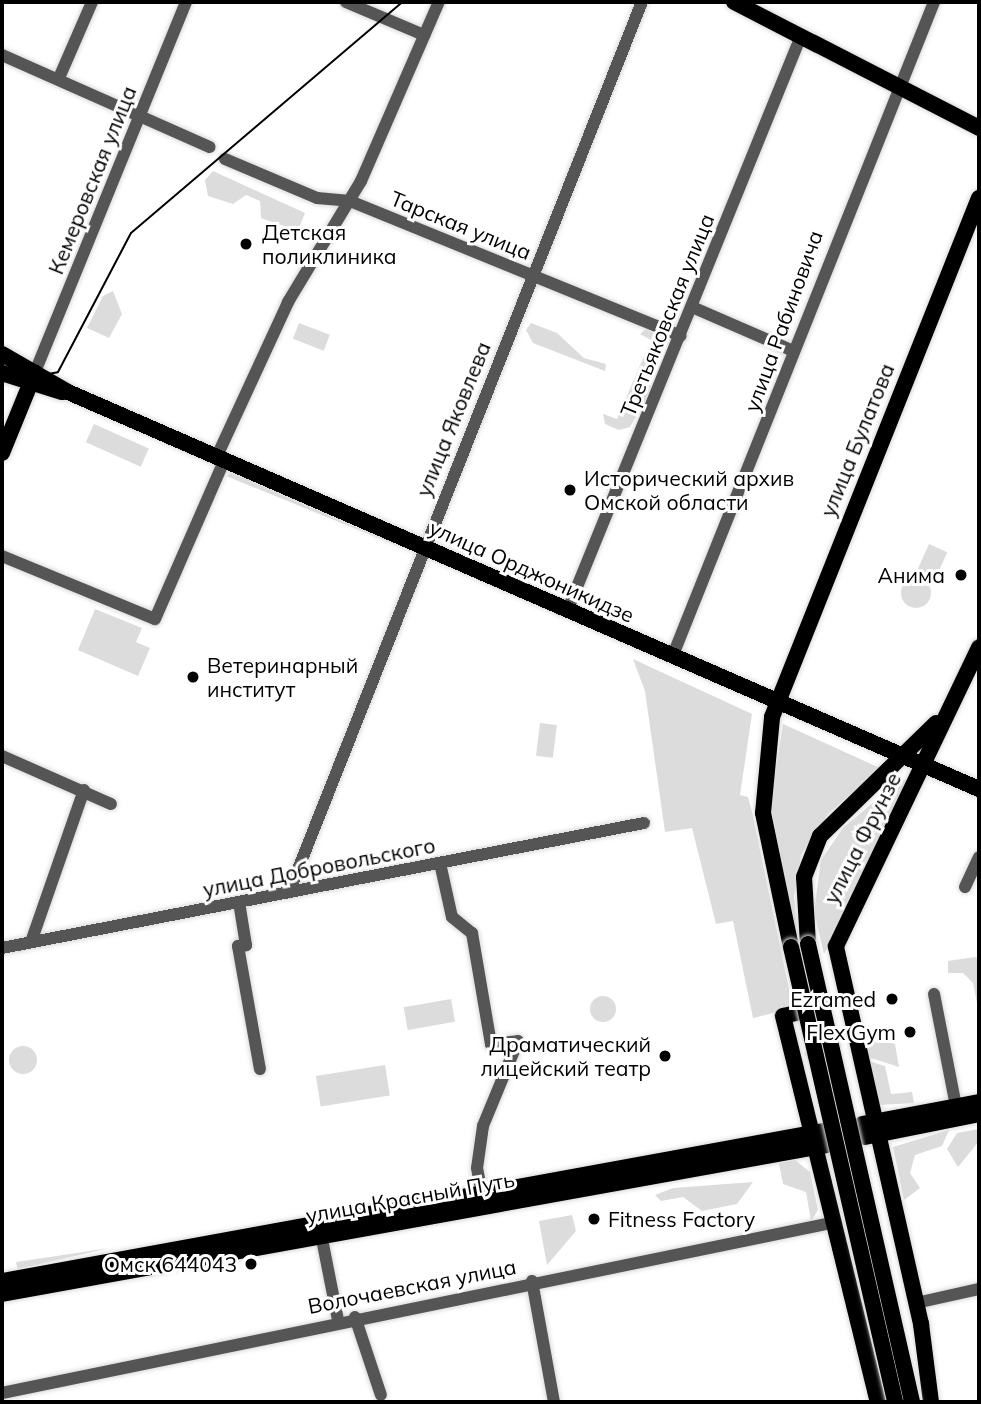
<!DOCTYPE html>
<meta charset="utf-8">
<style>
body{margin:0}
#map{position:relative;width:981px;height:1404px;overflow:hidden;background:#fff;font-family:Mulish,sans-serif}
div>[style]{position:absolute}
.green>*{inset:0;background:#dcdcdc;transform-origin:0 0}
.round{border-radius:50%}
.major-tunnel>*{height:16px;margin-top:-8px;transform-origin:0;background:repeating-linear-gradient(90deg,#d9d9d9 0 16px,transparent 0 24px)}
.roads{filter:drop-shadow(0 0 2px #dbdbdb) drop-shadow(0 0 2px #dbdbdb)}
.minor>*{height:12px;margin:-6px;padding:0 6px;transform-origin:6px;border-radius:6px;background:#555}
.major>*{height:16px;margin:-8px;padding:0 8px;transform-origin:8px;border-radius:8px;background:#000}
.tram>*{height:2px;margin:-1px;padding:0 1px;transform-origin:1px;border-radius:1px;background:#000}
.bridges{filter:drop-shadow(0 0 2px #dbdbdb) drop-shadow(0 0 2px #dbdbdb)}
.major-bridge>*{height:16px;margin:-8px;padding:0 8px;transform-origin:8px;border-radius:8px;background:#000}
.dots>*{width:19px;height:19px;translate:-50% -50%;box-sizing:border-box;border:4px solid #fff;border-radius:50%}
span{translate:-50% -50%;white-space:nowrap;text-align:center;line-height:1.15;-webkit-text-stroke:6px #fff;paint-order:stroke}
.street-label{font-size:21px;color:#000}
.poi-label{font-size:21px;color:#000}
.left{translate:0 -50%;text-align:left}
.right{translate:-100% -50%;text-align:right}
.frame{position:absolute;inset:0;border:4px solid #000;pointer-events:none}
</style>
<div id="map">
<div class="green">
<div style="clip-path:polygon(213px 171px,305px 213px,298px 231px,261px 218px,260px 201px,246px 195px,233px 204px,208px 196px,205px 180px)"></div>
<div style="clip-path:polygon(113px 291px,122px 314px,109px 338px,87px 328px,103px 296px)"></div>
<div style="left:299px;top:323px;width:33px;height:17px;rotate:21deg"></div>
<div style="clip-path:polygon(531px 323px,557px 333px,584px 358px,606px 364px,605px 371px,533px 343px,526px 330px)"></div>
<div style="clip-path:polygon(646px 329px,670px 343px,662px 350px,647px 398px,630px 427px,619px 430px,605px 424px,603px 414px,617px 419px,651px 340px,640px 334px)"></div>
<div style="left:94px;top:424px;width:60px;height:20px;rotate:24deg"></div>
<div style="clip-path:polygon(232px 473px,406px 549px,226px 476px)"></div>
<div style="left:929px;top:544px;width:20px;height:34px;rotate:24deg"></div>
<div class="round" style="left:901px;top:578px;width:30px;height:30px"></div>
<div style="clip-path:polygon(95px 609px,142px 628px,136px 642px,150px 648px,138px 676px,78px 650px)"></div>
<div style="clip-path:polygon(633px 659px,752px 714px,740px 795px,748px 797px,752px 812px,793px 1008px,753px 1018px,733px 921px,716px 924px,692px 828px,665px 832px,645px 691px)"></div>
<div style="left:540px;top:723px;width:17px;height:33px;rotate:7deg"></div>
<div style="clip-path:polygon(783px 724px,880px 768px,828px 814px,801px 855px,794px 896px,798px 944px,770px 805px)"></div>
<div style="clip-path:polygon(901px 779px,908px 781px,824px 954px,814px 912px,821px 860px,843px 828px)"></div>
<div style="clip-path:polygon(975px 957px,979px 959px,979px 1013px,973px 983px,963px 973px,948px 973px,948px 961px)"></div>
<div class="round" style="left:590px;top:996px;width:26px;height:26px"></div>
<div style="left:451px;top:999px;width:23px;height:48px;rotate:80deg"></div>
<div style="clip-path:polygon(871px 1035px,895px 1044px,899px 1067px,868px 1057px,864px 1046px)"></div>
<div class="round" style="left:9px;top:1046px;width:28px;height:28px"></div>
<div style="clip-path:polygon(865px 1060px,885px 1066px,891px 1094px,912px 1092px,914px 1103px,879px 1105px)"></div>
<div style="left:385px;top:1065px;width:31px;height:70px;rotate:81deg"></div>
<div style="clip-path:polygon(979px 1129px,979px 1141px,958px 1167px,947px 1149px,957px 1133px)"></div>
<div style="clip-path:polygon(949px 1130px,942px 1146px,915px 1155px,910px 1173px,920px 1188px,904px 1200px,893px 1147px)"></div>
<div style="clip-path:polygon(795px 1160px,810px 1172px,818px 1210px,811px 1221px,806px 1192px,783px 1184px,779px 1163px)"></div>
<div style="clip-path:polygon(753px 1182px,737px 1204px,702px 1211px,683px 1197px,661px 1201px,655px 1195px,673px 1188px)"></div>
<div style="clip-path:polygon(572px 1215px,576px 1231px,547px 1265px,539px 1221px)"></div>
<div style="clip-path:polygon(110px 1248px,18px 1269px,17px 1266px,16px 1262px)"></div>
</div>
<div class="major-tunnel">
<div style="left:808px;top:1060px;width:19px;rotate:-32deg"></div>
<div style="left:824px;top:1050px;width:22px;rotate:8deg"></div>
</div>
<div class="roads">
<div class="minor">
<div style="left:346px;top:2px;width:85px;rotate:22.9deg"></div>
<div style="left:2px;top:55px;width:227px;rotate:23.9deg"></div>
<div style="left:59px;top:78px;width:83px;rotate:-66.5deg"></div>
<div style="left:225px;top:159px;width:100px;rotate:23deg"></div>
<div style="left:317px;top:198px;width:33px;rotate:5deg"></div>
<div style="left:350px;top:201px;width:357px;rotate:22.2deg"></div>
<div style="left:692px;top:307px;width:108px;rotate:23.5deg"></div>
<div style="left:35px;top:372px;width:400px;rotate:-67.8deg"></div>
<div style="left:217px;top:456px;width:170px;rotate:-65.2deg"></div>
<div style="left:288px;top:302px;width:141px;rotate:-58.9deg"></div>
<div style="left:361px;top:181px;width:195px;rotate:-66.5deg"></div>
<div style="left:2px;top:556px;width:165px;rotate:22.4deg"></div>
<div style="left:155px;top:619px;width:175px;rotate:-66.4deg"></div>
<div style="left:568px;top:609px;width:619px;rotate:-67.87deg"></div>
<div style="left:673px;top:655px;width:703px;rotate:-68.21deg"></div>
<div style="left:2px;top:756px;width:119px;rotate:23.8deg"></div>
<div style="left:440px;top:863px;width:55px;rotate:77.5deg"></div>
<div style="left:452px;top:917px;width:26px;rotate:39deg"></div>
<div style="left:472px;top:933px;width:113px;rotate:80.3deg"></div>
<div style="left:491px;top:1044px;width:27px;rotate:-6deg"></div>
<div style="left:518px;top:1041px;width:92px;rotate:112.4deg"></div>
<div style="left:483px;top:1126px;width:42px;rotate:98.1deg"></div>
<div style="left:477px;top:1168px;width:26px;rotate:79deg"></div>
<div style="left:965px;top:887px;width:33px;rotate:-65deg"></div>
<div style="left:289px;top:892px;width:957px;rotate:-68.37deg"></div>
<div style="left:239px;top:902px;width:44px;rotate:80.8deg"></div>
<div style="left:246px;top:945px;width:8px;rotate:173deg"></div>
<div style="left:238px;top:946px;width:125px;rotate:79.9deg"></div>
<div style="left:31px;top:942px;width:161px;rotate:-70.8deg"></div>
<div style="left:2px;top:948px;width:654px;rotate:-11.02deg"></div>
<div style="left:934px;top:994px;width:114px;rotate:78.9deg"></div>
<div style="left:321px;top:1234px;width:88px;rotate:78.8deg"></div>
<div style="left:532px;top:1281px;width:123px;rotate:79.7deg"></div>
<div style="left:916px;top:1303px;width:65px;rotate:-12.5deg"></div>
<div style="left:355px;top:1317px;width:82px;rotate:71.6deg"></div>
<div style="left:2px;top:1393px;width:847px;rotate:-11.58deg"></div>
</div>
<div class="major">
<div style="left:734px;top:2px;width:276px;rotate:27.2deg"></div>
<div style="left:2px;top:354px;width:76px;rotate:29.9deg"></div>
<div style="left:68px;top:392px;width:994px;rotate:23.55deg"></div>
<div style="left:2px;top:373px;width:63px;rotate:17.6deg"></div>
<div style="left:2px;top:453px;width:87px;rotate:-67.8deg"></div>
<div style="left:808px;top:944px;width:67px;rotate:-93.4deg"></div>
<div style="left:804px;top:877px;width:44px;rotate:-68.7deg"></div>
<div style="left:820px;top:836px;width:162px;rotate:-44.2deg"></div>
<div style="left:791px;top:947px;width:137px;rotate:-101.8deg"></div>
<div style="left:763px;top:813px;width:96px;rotate:-84.6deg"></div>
<div style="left:772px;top:717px;width:559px;rotate:-68.26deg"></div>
<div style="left:796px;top:1013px;width:13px;rotate:167deg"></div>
<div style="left:783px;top:1016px;width:398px;rotate:76.2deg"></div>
<div style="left:862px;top:1124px;width:119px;rotate:-10.6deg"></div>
<div style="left:865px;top:1137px;width:116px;rotate:-11.4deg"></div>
<div style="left:2px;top:1281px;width:836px;rotate:-10.34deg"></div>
<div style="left:2px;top:1294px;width:838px;rotate:-10.24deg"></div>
<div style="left:931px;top:1402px;width:79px;rotate:-97.3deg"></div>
<div style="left:921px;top:1324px;width:387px;rotate:-102.7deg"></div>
<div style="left:836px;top:946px;width:331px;rotate:-64.4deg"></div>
</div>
</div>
<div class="tram">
<div style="left:2px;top:367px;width:33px;rotate:18deg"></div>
<div style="left:33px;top:377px;width:25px;rotate:-11deg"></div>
<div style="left:58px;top:372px;width:157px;rotate:-62.3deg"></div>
<div style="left:131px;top:233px;width:356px;rotate:-40.4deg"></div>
</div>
<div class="bridges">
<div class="major-bridge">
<div style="left:808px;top:944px;width:470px;rotate:77.2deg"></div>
<div style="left:791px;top:947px;width:467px;rotate:77.1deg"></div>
</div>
</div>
<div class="dots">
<div style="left:246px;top:244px;background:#000"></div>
<div style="left:570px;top:490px;background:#000"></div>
<div style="left:961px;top:575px;background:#000"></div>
<div style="left:193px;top:677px;background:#000"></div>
<div style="left:892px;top:999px;background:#000"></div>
<div style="left:910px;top:1032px;background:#000"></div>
<div style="left:665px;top:1056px;background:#000"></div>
<div style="left:594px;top:1219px;background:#000"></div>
<div style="left:251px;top:1264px;background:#000"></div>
</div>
<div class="street-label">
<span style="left:92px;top:180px;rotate:-68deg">Кемеровская улица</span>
<span style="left:461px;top:225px;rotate:22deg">Тарская улица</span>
<span style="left:667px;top:315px;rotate:-68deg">Третьяковская улица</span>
<span style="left:783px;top:321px;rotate:-70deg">улица Рабиновича</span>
<span style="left:453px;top:419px;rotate:-68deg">улица Яковлева</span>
<span style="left:857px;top:440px;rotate:-68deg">улица Булатова</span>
<span style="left:532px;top:571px;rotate:24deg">улица Орджоникидзе</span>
<span style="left:862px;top:838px;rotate:-63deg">улица Фрунзе</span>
<span style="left:319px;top:867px;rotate:-11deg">улица Добровольского</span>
<span style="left:410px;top:1197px;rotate:-10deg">улица Красный Путь</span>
<span style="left:412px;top:1286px;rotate:-11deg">Волочаевская улица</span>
</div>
<div class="poi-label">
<span class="left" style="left:262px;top:244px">Детская<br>поликлиника</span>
<span class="left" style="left:584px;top:490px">Исторический архив<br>Омской области</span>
<span class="right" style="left:945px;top:575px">Анима</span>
<span class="left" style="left:207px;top:677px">Ветеринарный<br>институт</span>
<span class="right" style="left:876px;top:999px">Ezramed</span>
<span class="right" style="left:896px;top:1032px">Flex Gym</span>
<span class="right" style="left:651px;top:1056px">Драматический<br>лицейский театр</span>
<span class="left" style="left:608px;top:1219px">Fitness Factory</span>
<span class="right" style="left:237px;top:1264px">Омск 644043</span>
</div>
<div class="frame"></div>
</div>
